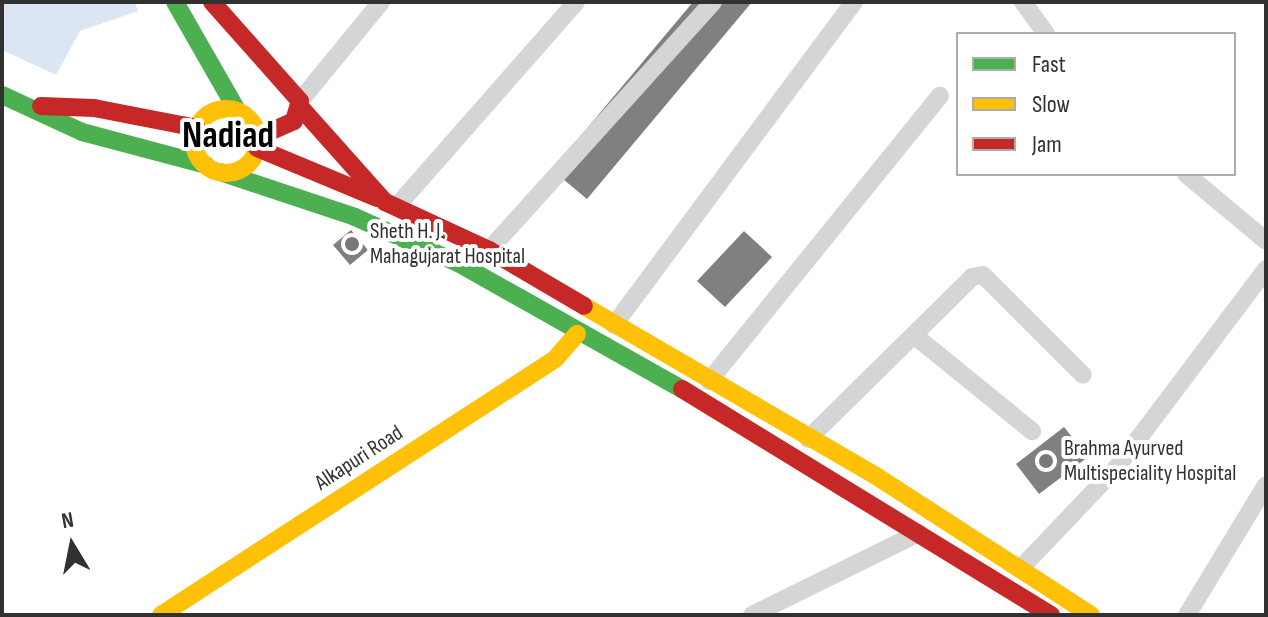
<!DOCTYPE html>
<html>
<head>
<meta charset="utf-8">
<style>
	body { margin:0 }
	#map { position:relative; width:1268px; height:617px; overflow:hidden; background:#fff; font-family:"Sofia Sans Condensed",sans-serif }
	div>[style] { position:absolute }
	.water>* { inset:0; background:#dce6f2 }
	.building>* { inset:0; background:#808080 }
	.street>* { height:18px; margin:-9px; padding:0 9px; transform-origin:9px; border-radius:9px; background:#d5d5d5 }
	.fast>* { height:18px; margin:-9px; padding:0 9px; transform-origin:9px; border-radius:9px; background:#4caf50 }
	.slow>* { height:18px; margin:-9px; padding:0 9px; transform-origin:9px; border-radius:9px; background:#ffc107 }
	.slow>.ring { margin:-9px; padding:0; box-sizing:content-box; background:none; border:18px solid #ffc107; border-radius:50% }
	.jam>* { height:18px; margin:-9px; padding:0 9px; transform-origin:9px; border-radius:9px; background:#c62828 }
	.dots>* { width:22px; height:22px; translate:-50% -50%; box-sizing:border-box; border:4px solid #fff; border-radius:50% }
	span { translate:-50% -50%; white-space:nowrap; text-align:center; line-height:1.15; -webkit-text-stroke:8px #fff; paint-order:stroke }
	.poi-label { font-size:22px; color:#313131 }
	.left { translate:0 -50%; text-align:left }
	.street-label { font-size:22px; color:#313131 }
	.town-label { font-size:38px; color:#000; font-weight:700 }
	.frame { position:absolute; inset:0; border:4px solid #313131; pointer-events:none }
	.legend { position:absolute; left:956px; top:32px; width:280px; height:144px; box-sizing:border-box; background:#fff; border:2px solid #adadad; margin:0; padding:10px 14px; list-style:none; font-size:24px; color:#313131 }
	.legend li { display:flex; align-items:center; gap:16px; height:40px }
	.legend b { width:40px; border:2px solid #adadad }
	.north { position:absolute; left:32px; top:505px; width:80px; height:80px; -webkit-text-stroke:6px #fff; paint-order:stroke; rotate:350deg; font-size:22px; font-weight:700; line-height:32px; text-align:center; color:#313131 }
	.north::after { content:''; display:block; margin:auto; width:28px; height:36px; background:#313131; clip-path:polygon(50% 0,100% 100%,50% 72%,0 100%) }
</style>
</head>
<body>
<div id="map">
	<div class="water">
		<i style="clip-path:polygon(2px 2px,135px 2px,138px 11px,80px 31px,56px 75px,2px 50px)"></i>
	</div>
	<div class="building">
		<i style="clip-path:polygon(693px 2px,752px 2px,587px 199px,552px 170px)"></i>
		<i style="clip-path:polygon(351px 230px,368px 250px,350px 265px,333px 245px)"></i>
		<i style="clip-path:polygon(744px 231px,772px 257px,725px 307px,697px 281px)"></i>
		<i style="clip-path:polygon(1064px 427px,1088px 457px,1039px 494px,1016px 464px)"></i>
	</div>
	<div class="street">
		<i style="left:1023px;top:2px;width:39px;rotate:54deg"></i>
		<i style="left:300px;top:101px;width:128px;rotate:-50.7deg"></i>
		<i style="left:1186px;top:174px;width:104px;rotate:39.9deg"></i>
		<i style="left:397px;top:206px;width:271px;rotate:-48.7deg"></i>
		<i style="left:489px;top:250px;width:334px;rotate:-47.9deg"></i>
		<i style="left:614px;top:325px;width:402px;rotate:-53.4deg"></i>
		<i style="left:915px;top:336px;width:151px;rotate:39.1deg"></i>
		<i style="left:709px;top:381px;width:367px;rotate:-51deg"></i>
		<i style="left:808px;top:439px;width:231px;rotate:-44.6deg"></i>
		<i style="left:972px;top:277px;width:11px;rotate:-10deg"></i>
		<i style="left:983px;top:275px;width:141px;rotate:45deg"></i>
		<i style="left:1020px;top:569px;width:141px;rotate:-46.4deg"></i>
		<i style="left:1117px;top:467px;width:248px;rotate:-53deg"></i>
		<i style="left:752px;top:615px;width:186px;rotate:-26.2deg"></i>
		<i style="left:1187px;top:615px;width:152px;rotate:-58.7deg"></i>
	</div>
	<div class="fast">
		<i style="left:175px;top:2px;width:127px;rotate:60.2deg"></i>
		<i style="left:2px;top:95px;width:88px;rotate:24.8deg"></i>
		<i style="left:82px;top:132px;width:128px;rotate:14.9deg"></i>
		<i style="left:220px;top:172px;width:142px;rotate:18.4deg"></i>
		<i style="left:355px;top:217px;width:113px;rotate:24.1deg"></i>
		<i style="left:458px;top:263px;width:257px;rotate:29.4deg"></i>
	</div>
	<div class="slow">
		<i class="ring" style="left:194px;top:109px;width:46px;height:46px"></i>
		<i style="left:584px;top:306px;width:338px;rotate:30.2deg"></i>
		<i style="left:876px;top:476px;width:256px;rotate:32.9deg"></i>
		<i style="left:161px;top:615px;width:471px;rotate:-33deg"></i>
		<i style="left:556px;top:358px;width:32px;rotate:-49deg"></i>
	</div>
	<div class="jam">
		<i style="left:212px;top:2px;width:132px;rotate:48.4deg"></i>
		<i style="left:300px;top:101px;width:21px;rotate:107deg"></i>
		<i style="left:294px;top:121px;width:39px;rotate:156deg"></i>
		<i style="left:41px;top:106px;width:53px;rotate:2.2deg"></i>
		<i style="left:94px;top:108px;width:105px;rotate:11deg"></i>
		<i style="left:302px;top:109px;width:125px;rotate:48.3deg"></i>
		<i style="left:385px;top:202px;width:115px;rotate:24.8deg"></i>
		<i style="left:489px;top:250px;width:110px;rotate:30.5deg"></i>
		<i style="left:257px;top:148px;width:130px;rotate:22.6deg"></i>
		<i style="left:682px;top:389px;width:433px;rotate:31.5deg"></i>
	</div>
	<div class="dots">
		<i style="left:352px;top:244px;background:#797979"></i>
		<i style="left:1046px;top:461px;background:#797979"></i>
	</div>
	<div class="poi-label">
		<span class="left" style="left:370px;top:244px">Sheth H. J.<br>Mahagujarat Hospital</span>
		<span class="left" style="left:1064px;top:461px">Brahma Ayurved<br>Multispeciality Hospital</span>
	</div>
	<div class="street-label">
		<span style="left:359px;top:458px;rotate:-33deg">Alkapuri Road</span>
	</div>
	<div class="town-label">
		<span style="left:228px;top:136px">Nadiad</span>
	</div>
	<div class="frame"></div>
	<ul class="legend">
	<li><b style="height:10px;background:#4caf50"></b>Fast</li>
	<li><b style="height:10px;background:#ffc107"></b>Slow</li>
	<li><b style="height:10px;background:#c62828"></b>Jam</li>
	</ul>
	<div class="north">N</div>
</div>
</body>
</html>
